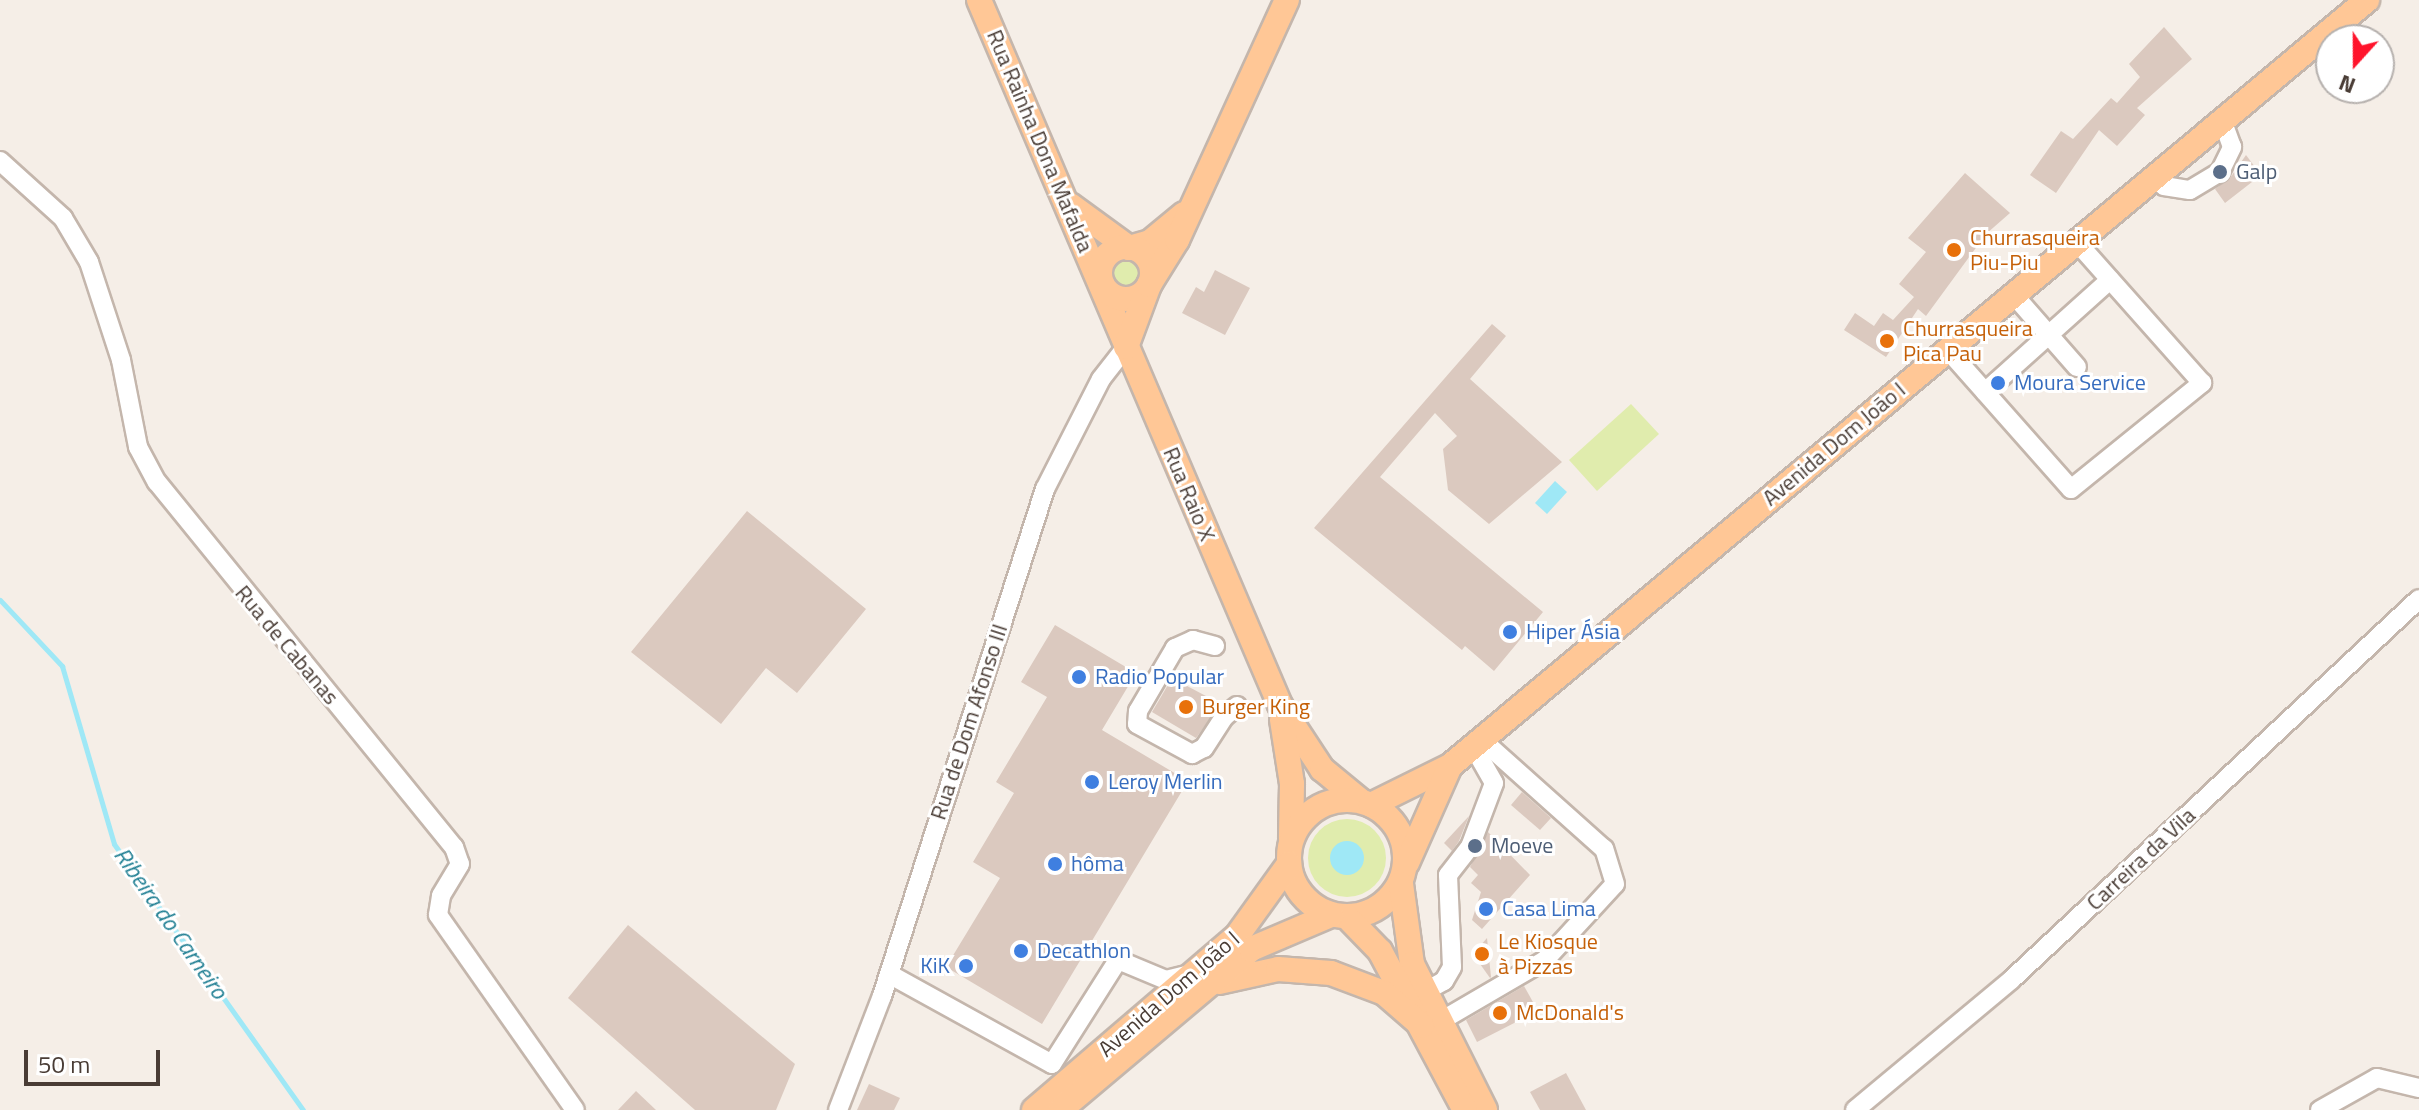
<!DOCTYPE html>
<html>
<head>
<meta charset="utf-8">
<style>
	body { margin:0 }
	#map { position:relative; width:2419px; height:1110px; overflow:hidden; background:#f5eee7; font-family:"Titillium Web",sans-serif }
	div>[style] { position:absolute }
	.green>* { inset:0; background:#e0ecad }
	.round { border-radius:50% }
	.water>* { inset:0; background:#9fe8f6 }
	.stream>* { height:5px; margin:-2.5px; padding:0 2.5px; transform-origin:2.5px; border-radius:2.5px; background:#9fe8f6 }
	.building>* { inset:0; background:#dbc9bf }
	.roads { filter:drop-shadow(2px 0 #c4b6ac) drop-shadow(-2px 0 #c4b6ac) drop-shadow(0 2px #c4b6ac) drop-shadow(0 -2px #c4b6ac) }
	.minor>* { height:18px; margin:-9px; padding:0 9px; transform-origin:9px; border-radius:9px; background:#fff }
	.major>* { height:24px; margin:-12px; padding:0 12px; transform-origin:12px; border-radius:12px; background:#ffc796 }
	.major>.ring { margin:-12px; padding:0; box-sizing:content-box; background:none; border:24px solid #ffc796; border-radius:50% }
	.dots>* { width:22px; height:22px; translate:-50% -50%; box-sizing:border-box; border:4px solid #fff; border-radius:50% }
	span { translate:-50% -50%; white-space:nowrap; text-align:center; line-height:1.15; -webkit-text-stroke:6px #fff; paint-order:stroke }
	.street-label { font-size:22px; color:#493c35 }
	.service-label { font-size:22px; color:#4e5e75 }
	.left { translate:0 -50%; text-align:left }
	.food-label { font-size:22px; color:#c56008 }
	.shop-label { font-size:22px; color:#366cbe }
	.right { translate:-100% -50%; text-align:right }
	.water-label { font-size:24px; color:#207f93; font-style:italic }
	.north { position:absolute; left:2315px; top:24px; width:80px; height:80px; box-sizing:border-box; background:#fff; border:2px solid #b6b1ae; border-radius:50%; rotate:201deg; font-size:22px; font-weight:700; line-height:32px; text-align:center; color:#493c35 }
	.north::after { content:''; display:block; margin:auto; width:28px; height:36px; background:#ff142c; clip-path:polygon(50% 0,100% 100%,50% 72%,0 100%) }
	.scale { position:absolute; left:24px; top:1050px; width:136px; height:36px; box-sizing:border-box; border:4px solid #493c35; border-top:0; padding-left:10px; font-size:24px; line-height:28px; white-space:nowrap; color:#493c35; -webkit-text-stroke:6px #fff; paint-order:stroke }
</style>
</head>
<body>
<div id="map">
	<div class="green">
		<i class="round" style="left:1108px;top:257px;width:34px;height:34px"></i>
		<i style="clip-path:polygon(1631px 404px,1659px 434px,1597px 491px,1569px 460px)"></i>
		<i class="round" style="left:1308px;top:819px;width:78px;height:78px"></i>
	</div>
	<div class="water">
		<i style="clip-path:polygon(1555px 481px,1567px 492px,1547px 514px,1535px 503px)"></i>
		<i class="round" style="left:1330px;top:841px;width:34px;height:34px"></i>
	</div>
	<div class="stream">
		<i style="left:0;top:600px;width:91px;rotate:46.8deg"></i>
		<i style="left:62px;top:666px;width:185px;rotate:73.7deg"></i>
		<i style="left:114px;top:844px;width:326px;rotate:54.6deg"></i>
	</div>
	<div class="building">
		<i style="clip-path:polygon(2164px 27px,2192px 59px,2137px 108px,2145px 115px,2117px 146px,2099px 130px,2056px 193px,2030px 175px,2061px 131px,2073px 139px,2111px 98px,2117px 103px,2140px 77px,2129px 64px)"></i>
		<i style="clip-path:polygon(2246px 155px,2261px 175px,2225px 203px,2215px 189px,2230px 178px)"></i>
		<i style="clip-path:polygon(1965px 173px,2010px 213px,1986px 234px,1926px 316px,1918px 309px,1886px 357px,1844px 330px,1855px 313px,1874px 326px,1883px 313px,1893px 320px,1914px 297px,1899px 284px,1926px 252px,1908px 238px)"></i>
		<i style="clip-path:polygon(1215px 270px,1250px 288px,1225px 335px,1182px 313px,1196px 287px,1204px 292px)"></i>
		<i style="clip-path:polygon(1492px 324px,1506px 336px,1470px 379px,1562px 462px,1489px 524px,1448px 490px,1443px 449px,1457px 436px,1435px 413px,1380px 477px,1543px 612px,1494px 671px,1465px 646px,1462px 650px,1314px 528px)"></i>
		<i style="clip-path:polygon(747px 511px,866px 609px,797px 693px,766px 668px,721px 724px,631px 652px)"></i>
		<i style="clip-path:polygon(1055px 625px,1136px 673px,1102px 730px,1188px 781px,1042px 1024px,946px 967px,1000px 878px,973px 862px,1014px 793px,996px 782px,1047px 697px,1021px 682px)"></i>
		<i style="clip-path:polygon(1172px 678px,1221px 704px,1196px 738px,1152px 712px)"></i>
		<i style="clip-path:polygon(1522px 792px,1551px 818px,1540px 830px,1511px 805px)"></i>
		<i style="clip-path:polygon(1469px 816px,1459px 841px,1452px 851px,1444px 843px)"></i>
		<i style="clip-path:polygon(1488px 832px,1530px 875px,1482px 929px,1472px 920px,1481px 892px,1471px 883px,1478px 875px,1470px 867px)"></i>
		<i style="clip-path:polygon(628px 925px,795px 1064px,776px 1110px,695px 1110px,568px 998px)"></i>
		<i style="clip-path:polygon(1487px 938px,1491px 977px,1490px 978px,1473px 954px)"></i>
		<i style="clip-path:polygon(1524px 986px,1538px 1011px,1477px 1042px,1466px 1020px)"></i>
		<i style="clip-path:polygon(1566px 1073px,1586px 1110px,1540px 1110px,1530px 1092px)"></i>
		<i style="clip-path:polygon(869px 1084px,900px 1098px,894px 1110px,857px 1110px)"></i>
		<i style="clip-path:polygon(636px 1091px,656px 1110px,618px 1110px)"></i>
	</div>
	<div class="roads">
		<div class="minor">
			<i style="left:0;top:161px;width:85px;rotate:42.1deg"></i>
			<i style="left:63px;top:218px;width:51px;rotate:59.4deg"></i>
			<i style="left:89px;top:262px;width:103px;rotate:71.9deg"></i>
			<i style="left:121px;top:360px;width:89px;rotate:78.9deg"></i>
			<i style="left:138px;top:447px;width:40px;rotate:62deg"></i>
			<i style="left:157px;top:482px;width:471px;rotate:50.9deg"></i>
			<i style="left:454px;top:847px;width:18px;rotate:71deg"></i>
			<i style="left:460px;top:864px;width:37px;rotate:121deg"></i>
			<i style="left:441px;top:896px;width:19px;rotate:99deg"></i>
			<i style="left:438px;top:915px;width:238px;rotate:54.9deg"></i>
			<i style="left:2155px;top:176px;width:13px;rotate:48deg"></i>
			<i style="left:2164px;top:186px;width:26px;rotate:9deg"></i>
			<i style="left:2190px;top:190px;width:35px;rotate:-31deg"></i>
			<i style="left:2220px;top:172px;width:28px;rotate:-64deg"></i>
			<i style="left:2232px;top:147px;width:29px;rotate:-110deg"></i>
			<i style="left:2013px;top:294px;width:97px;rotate:48.8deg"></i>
			<i style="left:1947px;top:349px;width:187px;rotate:48.5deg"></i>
			<i style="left:2071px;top:489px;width:169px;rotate:-39deg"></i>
			<i style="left:2202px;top:383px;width:190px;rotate:-131.6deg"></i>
			<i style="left:1985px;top:392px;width:168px;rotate:-41.9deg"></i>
			<i style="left:1215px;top:646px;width:23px;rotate:-165deg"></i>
			<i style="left:1193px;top:640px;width:20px;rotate:156deg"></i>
			<i style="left:1175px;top:648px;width:73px;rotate:120.4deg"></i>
			<i style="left:1138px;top:711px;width:13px;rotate:94deg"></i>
			<i style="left:1137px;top:724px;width:63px;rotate:28.6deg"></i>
			<i style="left:1192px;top:754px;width:13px;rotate:-27deg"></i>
			<i style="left:1204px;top:748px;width:37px;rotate:-57deg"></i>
			<i style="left:1224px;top:717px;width:17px;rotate:-40deg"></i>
			<i style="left:889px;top:974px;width:186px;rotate:28.9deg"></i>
			<i style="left:1052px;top:1064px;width:123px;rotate:-57.6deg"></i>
			<i style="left:1118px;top:960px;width:52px;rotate:22.6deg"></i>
			<i style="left:1166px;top:980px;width:25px;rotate:-14deg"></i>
			<i style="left:1424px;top:992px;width:23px;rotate:-29deg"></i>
			<i style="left:1444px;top:981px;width:16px;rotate:-60deg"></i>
			<i style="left:1452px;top:967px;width:92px;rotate:-92.5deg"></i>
			<i style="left:1448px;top:875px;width:36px;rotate:-52deg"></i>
			<i style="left:1470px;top:847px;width:68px;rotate:-69.4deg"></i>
			<i style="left:1494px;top:783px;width:43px;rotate:-119.6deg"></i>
			<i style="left:1439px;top:1022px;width:123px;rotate:-30.3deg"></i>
			<i style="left:1545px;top:960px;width:103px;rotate:-47.4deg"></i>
			<i style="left:1615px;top:884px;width:37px;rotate:-107deg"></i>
			<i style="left:1604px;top:849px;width:164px;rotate:-138.2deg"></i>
			<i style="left:838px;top:1110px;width:122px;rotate:-68.9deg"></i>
			<i style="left:882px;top:996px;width:533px;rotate:-72.18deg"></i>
			<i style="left:1045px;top:489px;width:123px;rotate:-63deg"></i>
			<i style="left:1101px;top:379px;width:41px;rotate:-52deg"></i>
			<i style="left:1855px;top:1110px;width:203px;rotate:-39.8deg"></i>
			<i style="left:2011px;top:980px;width:558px;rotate:-43.04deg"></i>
			<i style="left:2320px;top:1110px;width:65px;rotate:-29.3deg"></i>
			<i style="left:2377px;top:1078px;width:43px;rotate:13.4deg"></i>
		</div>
		<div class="major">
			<i style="left:979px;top:0;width:767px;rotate:66.88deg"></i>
			<i style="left:1280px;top:705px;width:77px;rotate:56.7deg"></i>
			<i style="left:1322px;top:769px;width:50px;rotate:39.4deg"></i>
			<i style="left:1070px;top:205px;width:73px;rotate:36.1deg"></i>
			<i style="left:1129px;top:248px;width:22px;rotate:-16deg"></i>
			<i style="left:1150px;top:242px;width:44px;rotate:-39.5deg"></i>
			<i class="ring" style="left:1100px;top:247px;width:28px;height:28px"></i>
			<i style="left:1126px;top:347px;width:66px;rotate:-69.6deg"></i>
			<i style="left:1149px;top:285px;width:53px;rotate:-58.1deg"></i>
			<i style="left:1177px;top:240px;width:264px;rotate:-65.4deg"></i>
			<i style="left:1282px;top:720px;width:65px;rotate:81.1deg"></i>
			<i style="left:1292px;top:784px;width:54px;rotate:91.1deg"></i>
			<i class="ring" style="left:1289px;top:800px;width:92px;height:92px"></i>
			<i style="left:1371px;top:805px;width:88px;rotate:-26.3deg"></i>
			<i style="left:1450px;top:766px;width:1195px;rotate:-39.87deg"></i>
			<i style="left:1407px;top:863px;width:106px;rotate:-66.1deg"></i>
			<i style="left:1401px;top:884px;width:81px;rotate:82.2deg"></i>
			<i style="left:1412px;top:964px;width:163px;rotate:63.4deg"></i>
			<i style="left:1347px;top:917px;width:47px;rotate:45.9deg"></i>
			<i style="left:1380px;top:951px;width:180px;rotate:61.9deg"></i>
			<i style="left:1219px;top:982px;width:60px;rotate:-12.4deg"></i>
			<i style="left:1278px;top:969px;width:53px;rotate:4.3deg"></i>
			<i style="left:1331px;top:973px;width:57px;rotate:20.7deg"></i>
			<i style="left:1384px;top:993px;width:50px;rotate:41deg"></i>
			<i style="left:1034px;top:1110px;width:267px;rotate:-40.6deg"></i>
			<i style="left:1237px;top:936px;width:89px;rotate:-54.2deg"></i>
			<i style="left:1060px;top:1110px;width:250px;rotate:-40.1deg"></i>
			<i style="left:1251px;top:949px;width:87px;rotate:-23deg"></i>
		</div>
	</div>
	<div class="dots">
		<i style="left:2220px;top:172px;background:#5c6f8a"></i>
		<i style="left:1954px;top:250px;background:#e8710a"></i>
		<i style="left:1887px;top:341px;background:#e8710a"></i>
		<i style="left:1998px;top:383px;background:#3f7fe0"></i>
		<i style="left:1510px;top:632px;background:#3f7fe0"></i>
		<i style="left:1079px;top:677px;background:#3f7fe0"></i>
		<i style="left:1186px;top:707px;background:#e8710a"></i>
		<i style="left:1092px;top:782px;background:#3f7fe0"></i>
		<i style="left:1475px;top:846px;background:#5c6f8a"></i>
		<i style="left:1055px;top:864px;background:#3f7fe0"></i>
		<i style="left:1486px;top:909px;background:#3f7fe0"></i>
		<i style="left:1021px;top:951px;background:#3f7fe0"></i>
		<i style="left:1482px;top:954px;background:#e8710a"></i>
		<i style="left:966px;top:966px;background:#3f7fe0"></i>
		<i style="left:1500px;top:1013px;background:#e8710a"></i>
	</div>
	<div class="street-label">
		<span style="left:1040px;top:141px;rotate:67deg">Rua Rainha Dona Mafalda</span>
		<span style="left:1834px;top:444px;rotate:-40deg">Avenida Dom João I</span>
		<span style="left:1189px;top:494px;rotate:67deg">Rua Raio X</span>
		<span style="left:287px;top:645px;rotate:50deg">Rua de Cabanas</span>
		<span style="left:969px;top:722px;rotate:-72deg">Rua de Dom Afonso III</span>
		<span style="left:2141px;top:859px;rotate:-43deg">Carreira da Vila</span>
		<span style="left:1169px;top:994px;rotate:-41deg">Avenida Dom João I</span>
	</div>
	<div class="service-label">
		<span class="left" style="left:2236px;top:172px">Galp</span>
		<span class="left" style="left:1491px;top:846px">Moeve</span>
	</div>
	<div class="food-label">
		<span class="left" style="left:1970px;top:250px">Churrasqueira<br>Piu-Piu</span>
		<span class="left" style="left:1903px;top:341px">Churrasqueira<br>Pica Pau</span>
		<span class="left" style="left:1202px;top:707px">Burger King</span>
		<span class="left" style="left:1498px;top:954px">Le Kiosque<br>à Pizzas</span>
		<span class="left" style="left:1516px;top:1013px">McDonald's</span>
	</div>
	<div class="shop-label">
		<span class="left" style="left:2014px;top:383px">Moura Service</span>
		<span class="left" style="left:1526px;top:632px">Hiper Ásia</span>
		<span class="left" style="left:1095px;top:677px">Radio Popular</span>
		<span class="left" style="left:1108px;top:782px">Leroy Merlin</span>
		<span class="left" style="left:1071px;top:864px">hôma</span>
		<span class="left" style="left:1502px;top:909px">Casa Lima</span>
		<span class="left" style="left:1037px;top:951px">Decathlon</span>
		<span class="right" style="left:950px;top:966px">KiK</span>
	</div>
	<div class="water-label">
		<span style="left:171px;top:923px;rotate:55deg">Ribeira do Carneiro</span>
	</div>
	<div class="north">N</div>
	<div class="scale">50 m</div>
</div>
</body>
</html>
